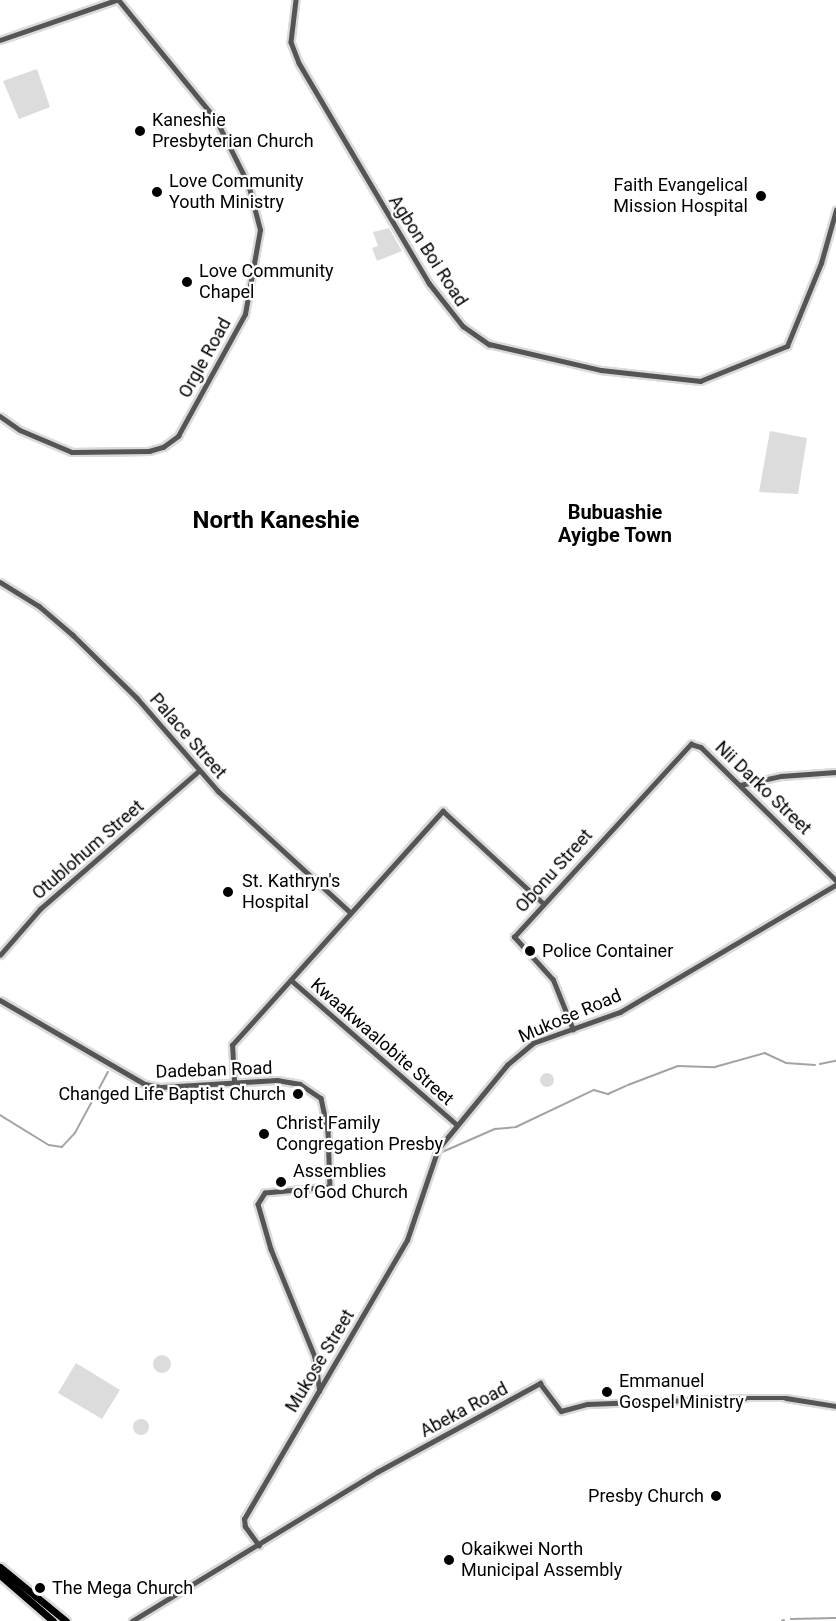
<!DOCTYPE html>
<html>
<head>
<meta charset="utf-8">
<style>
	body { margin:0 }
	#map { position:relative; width:836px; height:1621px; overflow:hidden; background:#fff; font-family:Roboto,sans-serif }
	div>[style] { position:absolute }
	.green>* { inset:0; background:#dcdcdc }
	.round { border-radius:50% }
	.stream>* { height:1.5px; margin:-0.75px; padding:0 0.75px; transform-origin:0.75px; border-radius:0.75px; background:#a3a3a3 }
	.roads { filter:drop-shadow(2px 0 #dbdbdb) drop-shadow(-2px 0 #dbdbdb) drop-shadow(0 2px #dbdbdb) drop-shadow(0 -2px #dbdbdb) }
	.minor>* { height:4.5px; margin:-2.25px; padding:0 2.25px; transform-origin:2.25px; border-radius:2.25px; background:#555 }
	.highway>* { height:7px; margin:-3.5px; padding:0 3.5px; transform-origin:3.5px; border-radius:3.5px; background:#000 }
	.dots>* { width:16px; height:16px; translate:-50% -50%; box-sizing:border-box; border:3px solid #fff; border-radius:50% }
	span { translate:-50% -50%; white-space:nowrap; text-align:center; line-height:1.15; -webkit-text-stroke:4.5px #fff; paint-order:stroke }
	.poi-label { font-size:18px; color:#000 }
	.left { translate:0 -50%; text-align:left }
	.right { translate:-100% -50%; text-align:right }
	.street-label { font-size:18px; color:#000 }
	.neighbourhood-label { font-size:20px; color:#000; font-weight:700 }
	.district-label { font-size:24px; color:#000; font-weight:700 }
</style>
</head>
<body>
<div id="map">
	<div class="green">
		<i style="clip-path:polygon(37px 69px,50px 107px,19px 119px,3px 81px)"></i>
		<i style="clip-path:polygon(389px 228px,402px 251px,377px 261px,372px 248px,378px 246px,373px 232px)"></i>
		<i style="clip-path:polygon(770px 431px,807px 438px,798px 494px,759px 492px)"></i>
		<i class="round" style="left:540px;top:1073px;width:14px;height:14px"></i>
		<i class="round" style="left:153px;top:1355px;width:18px;height:18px"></i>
		<i style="clip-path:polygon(76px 1363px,120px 1390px,102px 1419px,58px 1393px)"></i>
		<i class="round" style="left:133px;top:1419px;width:16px;height:16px"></i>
	</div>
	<div class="stream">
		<i style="left:820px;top:1064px;width:16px;rotate:-11deg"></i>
		<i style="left:628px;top:1085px;width:53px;rotate:-20.8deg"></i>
		<i style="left:678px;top:1066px;width:37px;rotate:2deg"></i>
		<i style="left:715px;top:1067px;width:52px;rotate:-15.6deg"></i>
		<i style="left:765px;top:1053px;width:23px;rotate:25deg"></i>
		<i style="left:786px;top:1063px;width:29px;rotate:4deg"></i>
		<i style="left:0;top:1115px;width:57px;rotate:31.5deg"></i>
		<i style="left:49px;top:1145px;width:13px;rotate:9deg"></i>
		<i style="left:62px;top:1147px;width:19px;rotate:-47deg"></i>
		<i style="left:75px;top:1133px;width:69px;rotate:-61.6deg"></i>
		<i style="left:440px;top:1153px;width:60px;rotate:-23.6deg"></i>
		<i style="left:495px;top:1129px;width:21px;rotate:-5deg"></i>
		<i style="left:516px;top:1127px;width:86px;rotate:-25.4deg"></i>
		<i style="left:594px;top:1090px;width:15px;rotate:16deg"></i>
		<i style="left:608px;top:1094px;width:20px;rotate:-24deg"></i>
		<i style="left:791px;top:1619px;width:45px;rotate:-1.3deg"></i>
		<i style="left:782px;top:1621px;width:2px;rotate:-27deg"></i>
	</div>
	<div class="roads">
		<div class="minor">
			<i style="left:296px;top:0;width:42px;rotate:96.8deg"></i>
			<i style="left:291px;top:42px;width:22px;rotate:69deg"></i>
			<i style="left:299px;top:63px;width:256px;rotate:59.4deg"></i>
			<i style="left:429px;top:283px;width:55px;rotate:51.7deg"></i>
			<i style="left:463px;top:326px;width:32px;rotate:35deg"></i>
			<i style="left:489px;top:344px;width:115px;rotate:13.1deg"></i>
			<i style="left:601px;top:370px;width:100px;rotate:6.3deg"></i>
			<i style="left:700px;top:381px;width:94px;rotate:-21.9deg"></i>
			<i style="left:787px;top:346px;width:90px;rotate:-67.7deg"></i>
			<i style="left:821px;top:263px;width:55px;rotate:-74.2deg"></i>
			<i style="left:0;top:40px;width:123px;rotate:-19deg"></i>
			<i style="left:0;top:416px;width:24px;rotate:35deg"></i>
			<i style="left:20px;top:430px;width:56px;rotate:22.9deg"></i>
			<i style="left:72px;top:452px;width:77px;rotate:-0.7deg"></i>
			<i style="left:149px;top:451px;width:15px;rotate:-16deg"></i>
			<i style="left:163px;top:447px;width:19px;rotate:-36deg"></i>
			<i style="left:178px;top:436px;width:139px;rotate:-61.2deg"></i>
			<i style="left:245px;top:314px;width:85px;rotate:-79.9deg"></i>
			<i style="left:260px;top:230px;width:48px;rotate:-104.6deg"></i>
			<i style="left:248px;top:184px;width:72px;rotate:-116.6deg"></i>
			<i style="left:216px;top:120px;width:155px;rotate:-129.2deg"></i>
			<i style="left:0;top:582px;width:46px;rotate:31.6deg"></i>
			<i style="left:39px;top:606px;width:45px;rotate:40.5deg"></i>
			<i style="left:73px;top:635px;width:90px;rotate:44.5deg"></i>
			<i style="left:137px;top:698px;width:123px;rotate:48.9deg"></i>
			<i style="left:218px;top:791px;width:180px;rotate:42.5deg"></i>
			<i style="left:740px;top:785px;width:42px;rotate:-12.4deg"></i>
			<i style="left:781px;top:776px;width:55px;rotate:-4.2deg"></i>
			<i style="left:0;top:955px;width:61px;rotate:-49deg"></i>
			<i style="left:40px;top:909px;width:211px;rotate:-41deg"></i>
			<i style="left:291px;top:980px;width:219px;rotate:41.1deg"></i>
			<i style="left:0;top:1000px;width:168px;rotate:30.1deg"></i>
			<i style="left:145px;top:1084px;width:16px;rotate:11deg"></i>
			<i style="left:161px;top:1087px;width:116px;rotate:-3.5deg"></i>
			<i style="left:277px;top:1080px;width:23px;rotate:10deg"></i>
			<i style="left:300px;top:1084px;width:25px;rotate:34deg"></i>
			<i style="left:321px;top:1098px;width:34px;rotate:78deg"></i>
			<i style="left:328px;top:1131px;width:56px;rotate:88deg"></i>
			<i style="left:330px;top:1187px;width:65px;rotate:174.7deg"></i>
			<i style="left:265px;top:1193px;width:13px;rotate:122deg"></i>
			<i style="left:258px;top:1204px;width:47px;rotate:73.9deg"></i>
			<i style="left:271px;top:1249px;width:117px;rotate:67.8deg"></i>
			<i style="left:315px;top:1357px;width:34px;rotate:82deg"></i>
			<i style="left:573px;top:1030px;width:54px;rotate:-111.8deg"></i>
			<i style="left:553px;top:980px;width:58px;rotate:-132.2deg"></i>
			<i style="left:514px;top:937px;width:262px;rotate:-47.5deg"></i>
			<i style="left:691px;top:744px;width:10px;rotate:17deg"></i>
			<i style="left:701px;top:747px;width:190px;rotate:44.6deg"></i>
			<i style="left:234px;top:1081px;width:36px;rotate:-93deg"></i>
			<i style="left:232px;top:1045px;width:315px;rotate:-48deg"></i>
			<i style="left:443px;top:811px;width:134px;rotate:42.6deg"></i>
			<i style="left:259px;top:1546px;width:24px;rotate:-126deg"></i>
			<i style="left:245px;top:1527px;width:8px;rotate:-97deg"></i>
			<i style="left:244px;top:1519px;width:323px;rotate:-59.7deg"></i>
			<i style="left:407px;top:1240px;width:96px;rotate:-71.2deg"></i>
			<i style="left:438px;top:1149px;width:109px;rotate:-50.6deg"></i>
			<i style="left:507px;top:1065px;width:34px;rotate:-40deg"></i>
			<i style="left:533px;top:1043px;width:92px;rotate:-19.6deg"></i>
			<i style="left:620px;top:1012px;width:251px;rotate:-30.5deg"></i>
			<i style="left:132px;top:1621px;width:287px;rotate:-31.3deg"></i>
			<i style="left:377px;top:1472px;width:186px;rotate:-28.6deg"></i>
			<i style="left:540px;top:1383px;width:35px;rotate:53deg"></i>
			<i style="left:561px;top:1411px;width:27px;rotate:-15deg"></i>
			<i style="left:587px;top:1404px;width:158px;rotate:-2.2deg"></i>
			<i style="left:745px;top:1398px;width:41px"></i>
			<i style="left:786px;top:1398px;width:51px;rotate:9.1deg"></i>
		</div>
		<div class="highway">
			<i style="left:0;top:1567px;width:85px;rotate:39.3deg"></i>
			<i style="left:0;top:1575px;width:70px;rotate:41deg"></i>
		</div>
	</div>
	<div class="dots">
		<i style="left:140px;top:131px;background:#000"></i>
		<i style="left:157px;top:192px;background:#000"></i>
		<i style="left:761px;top:196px;background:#000"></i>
		<i style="left:187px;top:282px;background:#000"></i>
		<i style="left:228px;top:892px;background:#000"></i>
		<i style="left:530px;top:951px;background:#000"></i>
		<i style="left:298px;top:1094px;background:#000"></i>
		<i style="left:264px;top:1134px;background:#000"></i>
		<i style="left:281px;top:1182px;background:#000"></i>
		<i style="left:607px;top:1392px;background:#000"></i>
		<i style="left:716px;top:1496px;background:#000"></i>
		<i style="left:449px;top:1560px;background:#000"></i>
		<i style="left:40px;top:1588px;background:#000"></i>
	</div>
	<div class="poi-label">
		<span class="left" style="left:152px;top:131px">Kaneshie<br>Presbyterian Church</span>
		<span class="left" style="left:169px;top:192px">Love Community<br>Youth Ministry</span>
		<span class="right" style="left:748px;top:196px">Faith Evangelical<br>Mission Hospital</span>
		<span class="left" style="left:199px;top:282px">Love Community<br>Chapel</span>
		<span class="left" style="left:242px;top:892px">St. Kathryn's<br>Hospital</span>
		<span class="left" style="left:542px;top:951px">Police Container</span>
		<span class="right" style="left:286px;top:1094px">Changed Life Baptist Church</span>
		<span class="left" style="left:276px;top:1134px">Christ Family<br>Congregation Presby</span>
		<span class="left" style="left:293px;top:1182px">Assemblies<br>of God Church</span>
		<span class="left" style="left:619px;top:1392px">Emmanuel<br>Gospel Ministry</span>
		<span class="right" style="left:704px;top:1496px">Presby Church</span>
		<span class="left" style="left:461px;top:1560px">Okaikwei North<br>Municipal Assembly</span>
		<span class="left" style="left:52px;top:1588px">The Mega Church</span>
	</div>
	<div class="street-label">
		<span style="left:428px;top:251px;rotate:57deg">Agbon Boi Road</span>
		<span style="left:205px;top:358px;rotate:-61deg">Orgle Road</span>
		<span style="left:188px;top:736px;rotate:49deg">Palace Street</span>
		<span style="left:763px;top:788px;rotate:44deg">Nii Darko Street</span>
		<span style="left:88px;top:850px;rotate:-41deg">Otublohum Street</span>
		<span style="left:554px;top:871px;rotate:-48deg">Obonu Street</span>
		<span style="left:570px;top:1016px;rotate:-23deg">Mukose Road</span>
		<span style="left:382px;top:1042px;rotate:41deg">Kwaakwaalobite Street</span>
		<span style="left:214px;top:1070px;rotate:-2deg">Dadeban Road</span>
		<span style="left:320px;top:1361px;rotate:-59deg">Mukose Street</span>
		<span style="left:464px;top:1410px;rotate:-28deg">Abeka Road</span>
	</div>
	<div class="neighbourhood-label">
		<span style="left:615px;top:524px">Bubuashie<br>Ayigbe Town</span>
	</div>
	<div class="district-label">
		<span style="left:276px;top:521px">North Kaneshie</span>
	</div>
</div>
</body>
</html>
